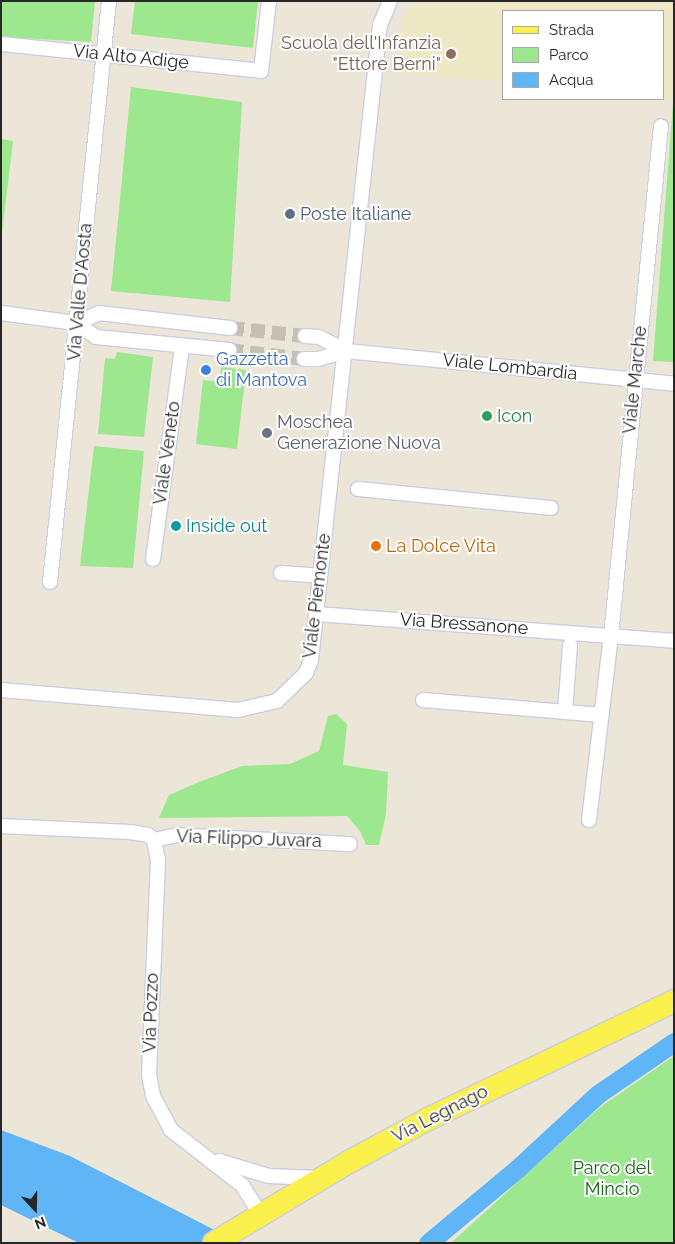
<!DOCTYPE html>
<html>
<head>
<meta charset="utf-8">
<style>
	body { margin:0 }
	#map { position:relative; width:675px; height:1244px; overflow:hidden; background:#ebe6d7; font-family:Raleway,sans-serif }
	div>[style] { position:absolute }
	.education>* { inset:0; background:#efe8c4 }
	.green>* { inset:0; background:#9de78e }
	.water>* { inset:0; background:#60b5f7 }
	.canal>* { height:19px; margin:-9.5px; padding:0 9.5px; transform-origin:9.5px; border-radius:9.5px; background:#60b5f7 }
	.street-tunnel>* { height:14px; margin-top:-7px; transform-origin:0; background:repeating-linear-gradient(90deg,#c4c0b4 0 14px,transparent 0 21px) }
	.roads { filter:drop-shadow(1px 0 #cccce2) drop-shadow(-1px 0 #cccce2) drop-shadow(0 1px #cccce2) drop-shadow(0 -1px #cccce2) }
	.street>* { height:14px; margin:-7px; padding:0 7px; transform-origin:7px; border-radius:7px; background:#fff }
	.primary>* { height:22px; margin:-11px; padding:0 11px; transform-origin:11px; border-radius:11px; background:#faf04c }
	.dots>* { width:14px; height:14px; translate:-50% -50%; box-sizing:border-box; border:2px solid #fff; border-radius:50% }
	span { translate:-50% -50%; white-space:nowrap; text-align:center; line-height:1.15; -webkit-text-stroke:4px #fff; paint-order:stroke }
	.education-label { font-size:18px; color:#785e54 }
	.right { translate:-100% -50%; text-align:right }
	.street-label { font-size:18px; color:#272727 }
	.service-label { font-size:18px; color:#4e5e75 }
	.left { translate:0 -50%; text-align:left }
	.shop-label { font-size:18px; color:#366cbe }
	.leisure-label { font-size:18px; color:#27864d }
	.worship-label { font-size:18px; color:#5b616d }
	.culture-label { font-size:18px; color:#0d838f }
	.food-label { font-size:18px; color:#c56008 }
	.park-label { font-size:18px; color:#166714 }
	.frame { position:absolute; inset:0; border:2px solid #272727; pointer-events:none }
	.legend { position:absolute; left:502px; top:10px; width:162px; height:90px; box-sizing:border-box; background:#fff; border:1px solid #a9a9a9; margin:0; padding:6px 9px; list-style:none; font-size:15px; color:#272727 }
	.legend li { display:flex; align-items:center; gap:10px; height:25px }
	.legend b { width:25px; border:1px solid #a9a9a9 }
	.north { position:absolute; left:10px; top:1184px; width:50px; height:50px; -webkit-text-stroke:4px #fff; paint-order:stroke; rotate:159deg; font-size:14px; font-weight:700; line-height:20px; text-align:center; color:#272727 }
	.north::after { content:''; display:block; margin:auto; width:18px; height:22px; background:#272727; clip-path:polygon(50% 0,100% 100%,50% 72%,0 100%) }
</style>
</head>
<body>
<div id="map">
	<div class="education">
		<i style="clip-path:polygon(414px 1px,674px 1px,673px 98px,664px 98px,664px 11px,504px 11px,504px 82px,396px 73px,403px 20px)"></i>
	</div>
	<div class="green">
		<i style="clip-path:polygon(1px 1px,95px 1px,91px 42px,1px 37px)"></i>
		<i style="clip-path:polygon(135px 1px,258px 1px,253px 48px,131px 34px)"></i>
		<i style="clip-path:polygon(131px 87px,242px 102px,230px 302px,111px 291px)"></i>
		<i style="clip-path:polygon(674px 90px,674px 362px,653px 361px)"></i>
		<i style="clip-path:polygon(1px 139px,13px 141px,1px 241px)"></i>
		<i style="clip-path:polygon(117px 352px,153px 357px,144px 437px,98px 434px,105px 358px,115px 359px)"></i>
		<i style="clip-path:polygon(221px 367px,246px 370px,237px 449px,196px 444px,203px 380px,220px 382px)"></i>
		<i style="clip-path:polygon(94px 446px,144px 451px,133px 568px,80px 566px)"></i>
		<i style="clip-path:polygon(336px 714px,347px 724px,343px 765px,388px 772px,386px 814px,379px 845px,366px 845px,360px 831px,347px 816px,159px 818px,169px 795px,199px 782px,242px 766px,290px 764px,319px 751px,328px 716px)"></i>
		<i style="clip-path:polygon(674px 1056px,674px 1243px,451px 1243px,599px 1108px)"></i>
	</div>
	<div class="water">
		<i style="clip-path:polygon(1px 1130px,70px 1156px,240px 1243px,79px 1243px,1px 1205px)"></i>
	</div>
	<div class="canal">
		<i style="left:428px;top:1243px;width:117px;rotate:-39.8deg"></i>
		<i style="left:518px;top:1168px;width:109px;rotate:-42.8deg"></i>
		<i style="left:598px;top:1094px;width:92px;rotate:-34.4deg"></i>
	</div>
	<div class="street-tunnel">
		<i style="left:230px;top:328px;width:75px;rotate:6.1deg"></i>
		<i style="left:229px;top:350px;width:76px;rotate:6.8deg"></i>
	</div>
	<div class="roads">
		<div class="street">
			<i style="left:1px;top:44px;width:261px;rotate:5.9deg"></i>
			<i style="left:261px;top:71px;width:70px;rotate:-83.5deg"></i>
			<i style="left:1px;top:313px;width:76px;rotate:7.6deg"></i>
			<i style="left:76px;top:323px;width:24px;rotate:35deg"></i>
			<i style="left:96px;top:337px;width:134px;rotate:5.6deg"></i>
			<i style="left:76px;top:323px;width:25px;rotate:-23deg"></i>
			<i style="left:99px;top:313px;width:132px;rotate:6.5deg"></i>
			<i style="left:305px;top:336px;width:14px;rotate:4deg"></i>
			<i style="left:319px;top:337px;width:30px;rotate:27deg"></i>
			<i style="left:346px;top:351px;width:330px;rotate:5.7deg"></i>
			<i style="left:304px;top:359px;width:14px"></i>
			<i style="left:318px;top:359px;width:29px;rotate:-16deg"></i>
			<i style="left:358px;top:489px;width:194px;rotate:5.6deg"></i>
			<i style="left:153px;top:559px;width:215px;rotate:-82.2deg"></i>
			<i style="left:281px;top:573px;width:39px;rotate:4deg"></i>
			<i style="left:50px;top:582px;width:584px;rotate:-84.2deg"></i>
			<i style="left:317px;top:614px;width:358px;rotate:4.3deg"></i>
			<i style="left:1px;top:690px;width:238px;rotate:4.8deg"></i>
			<i style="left:238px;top:710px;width:40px;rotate:-13deg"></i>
			<i style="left:277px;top:701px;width:40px;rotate:-44deg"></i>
			<i style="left:306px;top:673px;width:14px;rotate:-69deg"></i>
			<i style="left:311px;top:660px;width:639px;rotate:-83.8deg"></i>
			<i style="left:380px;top:25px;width:26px;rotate:-67deg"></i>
			<i style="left:423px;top:700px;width:179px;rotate:4.8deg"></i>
			<i style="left:565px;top:712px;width:67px;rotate:-85.7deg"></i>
			<i style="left:589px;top:820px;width:195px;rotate:-83.2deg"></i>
			<i style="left:612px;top:626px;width:502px;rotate:-84.4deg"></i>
			<i style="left:1px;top:826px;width:129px;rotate:2.7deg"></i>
			<i style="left:130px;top:832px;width:18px;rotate:9deg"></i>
			<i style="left:148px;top:835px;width:8px;rotate:40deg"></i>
			<i style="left:154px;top:840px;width:20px;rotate:79deg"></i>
			<i style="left:158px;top:860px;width:215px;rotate:92.4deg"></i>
			<i style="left:149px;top:1075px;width:21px;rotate:79deg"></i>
			<i style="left:153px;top:1096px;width:38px;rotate:62deg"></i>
			<i style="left:171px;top:1130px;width:90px;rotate:37.8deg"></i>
			<i style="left:242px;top:1185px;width:34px;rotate:58deg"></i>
			<i style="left:154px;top:840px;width:24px;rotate:-12deg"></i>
			<i style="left:177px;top:835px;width:173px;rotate:3deg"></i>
			<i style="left:219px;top:1161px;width:52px;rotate:16.7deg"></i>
			<i style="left:269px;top:1176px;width:51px;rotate:2.2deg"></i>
		</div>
		<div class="primary">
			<i style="left:214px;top:1243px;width:155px;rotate:-31deg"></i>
			<i style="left:347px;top:1163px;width:92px;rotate:-28.5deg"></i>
			<i style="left:428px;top:1119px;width:273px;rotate:-25.6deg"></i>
		</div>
	</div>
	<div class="dots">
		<i style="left:451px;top:54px;background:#8d6e63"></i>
		<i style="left:290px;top:214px;background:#5c6f8a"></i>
		<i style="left:206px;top:370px;background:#3f7fe0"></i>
		<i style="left:487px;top:416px;background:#2e9e5b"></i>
		<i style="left:267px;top:433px;background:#6b7280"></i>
		<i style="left:176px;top:526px;background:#0f9aa8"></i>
		<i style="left:376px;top:546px;background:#e8710a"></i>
	</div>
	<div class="education-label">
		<span class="right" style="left:441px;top:54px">Scuola dell'Infanzia<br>"Ettore Berni"</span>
	</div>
	<div class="street-label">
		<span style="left:131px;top:57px;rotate:6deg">Via Alto Adige</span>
		<span style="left:80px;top:292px;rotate:-85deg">Via Valle D'Aosta</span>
		<span style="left:510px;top:367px;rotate:6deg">Viale Lombardia</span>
		<span style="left:635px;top:380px;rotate:-84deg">Viale Marche</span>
		<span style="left:167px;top:453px;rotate:-82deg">Viale Veneto</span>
		<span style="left:317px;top:596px;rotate:-83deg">Viale Piemonte</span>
		<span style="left:464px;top:624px;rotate:4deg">Via Bressanone</span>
		<span style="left:249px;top:839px;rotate:2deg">Via Filippo Juvara</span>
		<span style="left:151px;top:1013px;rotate:-88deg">Via Pozzo</span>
		<span style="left:440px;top:1114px;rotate:-27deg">Via Legnago</span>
	</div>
	<div class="service-label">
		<span class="left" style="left:300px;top:214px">Poste Italiane</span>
	</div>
	<div class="shop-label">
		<span class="left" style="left:216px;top:370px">Gazzetta<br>di Mantova</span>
	</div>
	<div class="leisure-label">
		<span class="left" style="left:497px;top:416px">Icon</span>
	</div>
	<div class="worship-label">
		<span class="left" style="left:277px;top:433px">Moschea<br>Generazione Nuova</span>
	</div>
	<div class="culture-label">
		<span class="left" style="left:186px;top:526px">Inside out</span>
	</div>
	<div class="food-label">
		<span class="left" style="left:386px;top:546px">La Dolce Vita</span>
	</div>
	<div class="park-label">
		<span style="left:612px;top:1179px">Parco del<br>Mincio</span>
	</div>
	<div class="frame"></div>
	<ul class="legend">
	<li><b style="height:6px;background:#faf04c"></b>Strada</li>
	<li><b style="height:14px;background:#9de78e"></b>Parco</li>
	<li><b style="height:14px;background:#60b5f7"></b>Acqua</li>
	</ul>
	<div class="north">N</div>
</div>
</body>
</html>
